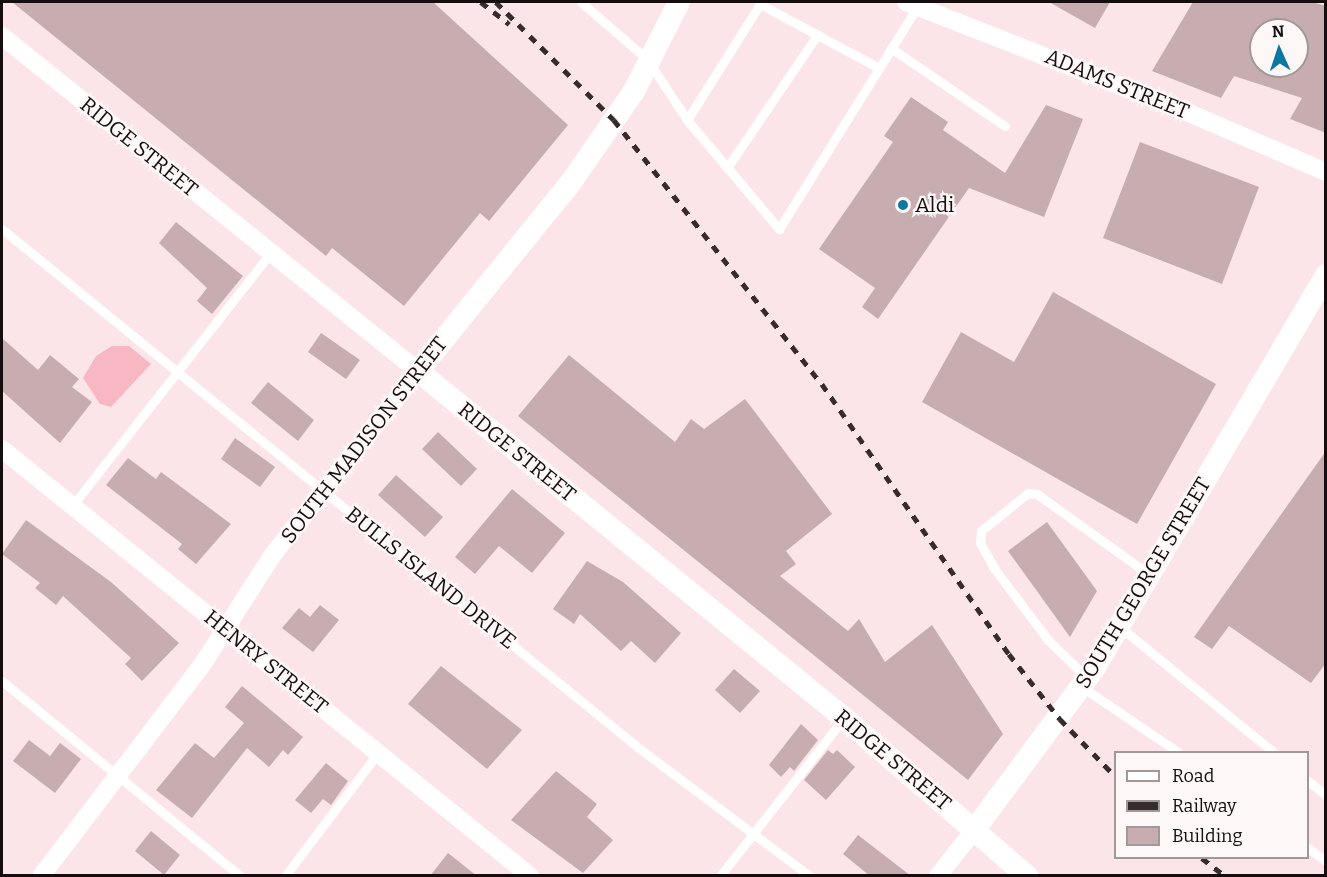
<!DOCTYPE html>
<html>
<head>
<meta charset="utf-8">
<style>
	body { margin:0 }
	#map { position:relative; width:1327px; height:877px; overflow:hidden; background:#fce5e8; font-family:Bitter,serif }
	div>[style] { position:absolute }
	.green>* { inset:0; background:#f7b8c3 }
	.building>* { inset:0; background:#c7adb0 }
	.service>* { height:9px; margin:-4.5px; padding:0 4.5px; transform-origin:4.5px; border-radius:4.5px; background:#fff }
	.minor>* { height:18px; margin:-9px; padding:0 9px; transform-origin:9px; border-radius:9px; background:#fff }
	.tertiary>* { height:22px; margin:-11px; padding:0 11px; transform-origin:11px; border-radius:11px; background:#fff }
	.rail>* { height:4.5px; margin-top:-2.25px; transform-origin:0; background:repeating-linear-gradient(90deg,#362c2d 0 8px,transparent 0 16px) }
	.dots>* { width:16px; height:16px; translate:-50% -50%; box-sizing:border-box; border:3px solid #fdf7f8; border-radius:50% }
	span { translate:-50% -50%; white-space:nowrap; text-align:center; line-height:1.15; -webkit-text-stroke:4.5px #fdf7f8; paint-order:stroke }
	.street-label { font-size:21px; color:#150d0e }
	.poi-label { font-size:21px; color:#150d0e }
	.left { translate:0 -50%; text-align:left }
	.frame { position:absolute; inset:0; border:3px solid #150d0e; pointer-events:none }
	.legend { position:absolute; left:1114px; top:751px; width:195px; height:108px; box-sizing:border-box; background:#fdf7f8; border:2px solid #a0999a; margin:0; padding:8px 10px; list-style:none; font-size:18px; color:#150d0e }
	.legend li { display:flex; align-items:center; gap:12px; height:30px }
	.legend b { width:30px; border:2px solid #a0999a }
	.north { position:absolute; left:1249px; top:18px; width:60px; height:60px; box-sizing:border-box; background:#fdf7f8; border:2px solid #a0999a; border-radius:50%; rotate:357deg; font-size:16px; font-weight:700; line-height:24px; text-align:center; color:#150d0e }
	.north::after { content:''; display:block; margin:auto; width:21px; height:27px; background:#0c78a2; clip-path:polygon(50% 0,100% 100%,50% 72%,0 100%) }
</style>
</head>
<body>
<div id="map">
	<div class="green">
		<i style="clip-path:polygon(112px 346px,129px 346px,151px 364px,111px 407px,100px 404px,83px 378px,96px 356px)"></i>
	</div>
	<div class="building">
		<i style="clip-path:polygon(12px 2px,433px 2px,568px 125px,489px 221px,480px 213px,404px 306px,332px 248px,326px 256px)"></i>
		<i style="clip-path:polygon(1049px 2px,1110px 2px,1095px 28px)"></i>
		<i style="clip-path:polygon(evenodd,1193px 2px,1312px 2px,1326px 6px,1326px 133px,1290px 119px,1302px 98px,1234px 76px,1221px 98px,1152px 71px,1193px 2px,1261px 30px,1297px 30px,1297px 66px,1261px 66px,1261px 30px)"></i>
		<i style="clip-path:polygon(911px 97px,948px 122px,943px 130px,1005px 173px,1046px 105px,1083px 119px,1044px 217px,969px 188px,878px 319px,862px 307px,875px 288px,819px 249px,893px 142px,884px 136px)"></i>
		<i style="clip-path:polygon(1140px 142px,1259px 187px,1222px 284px,1103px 238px)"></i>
		<i style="clip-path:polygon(176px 222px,243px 276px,212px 314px,197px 301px,207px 288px,159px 243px)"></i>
		<i style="clip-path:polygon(1053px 292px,1216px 384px,1137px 524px,922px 402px,961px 332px,1014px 362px)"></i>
		<i style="clip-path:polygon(321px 333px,360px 360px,346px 379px,308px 352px)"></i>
		<i style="clip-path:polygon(2px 338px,38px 370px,50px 355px,79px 379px,72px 387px,92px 402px,60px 443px,2px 391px)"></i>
		<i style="clip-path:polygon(569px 355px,675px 442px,691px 419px,704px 429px,745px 399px,832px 514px,786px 551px,796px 564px,780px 576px,848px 631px,859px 619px,885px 662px,932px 625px,1003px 734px,968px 780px,518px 416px)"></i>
		<i style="clip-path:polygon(268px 382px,314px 420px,298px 441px,251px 403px)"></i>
		<i style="clip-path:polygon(438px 432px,477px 469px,461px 486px,422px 449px)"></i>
		<i style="clip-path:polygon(235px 438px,275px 467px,260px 487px,221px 459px)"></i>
		<i style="clip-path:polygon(1326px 451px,1326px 663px,1311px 683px,1229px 626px,1212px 649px,1194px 637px)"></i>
		<i style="clip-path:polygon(128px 458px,156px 479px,161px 472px,231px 524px,196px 564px,178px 549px,182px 544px,106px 485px)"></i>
		<i style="clip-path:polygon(396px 475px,443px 517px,425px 537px,378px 495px)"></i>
		<i style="clip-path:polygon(512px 489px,565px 533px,532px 573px,499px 546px,475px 574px,455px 557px)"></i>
		<i style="clip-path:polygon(26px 520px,111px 582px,179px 643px,142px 681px,125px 664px,131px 658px,63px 596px,56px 605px,35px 588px,40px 583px,2px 554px)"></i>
		<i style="clip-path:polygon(1047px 522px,1097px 591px,1070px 637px,1008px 551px)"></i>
		<i style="clip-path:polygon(587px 561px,623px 582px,681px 633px,655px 663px,631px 641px,621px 651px,580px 614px,574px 624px,553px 609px)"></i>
		<i style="clip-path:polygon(320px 605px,339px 620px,313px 652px,282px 628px,299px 608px,310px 617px)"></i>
		<i style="clip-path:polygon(441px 666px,522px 730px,487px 769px,408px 704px)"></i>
		<i style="clip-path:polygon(734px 669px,760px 691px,740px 713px,715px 690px)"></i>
		<i style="clip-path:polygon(242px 686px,303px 737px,288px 755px,283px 750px,269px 767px,247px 748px,192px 818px,156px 790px,195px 743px,214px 758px,244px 723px,225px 707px)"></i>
		<i style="clip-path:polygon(801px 724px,818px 740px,794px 771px,790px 767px,781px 777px,769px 765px)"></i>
		<i style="clip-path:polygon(29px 740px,50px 756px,60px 743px,81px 759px,55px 793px,13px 761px)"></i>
		<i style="clip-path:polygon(828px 750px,833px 754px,837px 750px,855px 767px,826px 800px,804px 780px)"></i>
		<i style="clip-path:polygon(326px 763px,348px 781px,331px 805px,323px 799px,311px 813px,295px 800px)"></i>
		<i style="clip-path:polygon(556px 771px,597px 804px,587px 817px,613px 840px,583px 873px,511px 820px)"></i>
		<i style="clip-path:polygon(151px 831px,180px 855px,164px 875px,135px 851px)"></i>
		<i style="clip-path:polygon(858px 835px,911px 876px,870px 876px,843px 854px)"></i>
		<i style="clip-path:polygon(448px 853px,477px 876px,430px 876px)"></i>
	</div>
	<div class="service">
		<i style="left:581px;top:2px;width:87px;rotate:40.8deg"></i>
		<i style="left:647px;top:59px;width:73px;rotate:56.7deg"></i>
		<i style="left:687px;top:120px;width:143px;rotate:49.8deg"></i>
		<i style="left:779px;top:229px;width:263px;rotate:-58.1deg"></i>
		<i style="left:891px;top:48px;width:138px;rotate:34.4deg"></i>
		<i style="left:687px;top:120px;width:137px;rotate:-57.8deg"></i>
		<i style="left:760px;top:4px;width:135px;rotate:28.3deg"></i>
		<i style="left:727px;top:168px;width:161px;rotate:-55.9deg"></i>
		<i style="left:2px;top:229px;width:823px;rotate:39.18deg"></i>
		<i style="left:640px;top:749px;width:212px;rotate:36.8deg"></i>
		<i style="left:72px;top:506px;width:323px;rotate:-51.9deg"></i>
		<i style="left:1120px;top:627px;width:198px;rotate:39.2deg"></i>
		<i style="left:1086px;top:677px;width:53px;rotate:-135.8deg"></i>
		<i style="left:1048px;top:640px;width:90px;rotate:-126.9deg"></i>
		<i style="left:994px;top:568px;width:29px;rotate:-119deg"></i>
		<i style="left:980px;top:543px;width:12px;rotate:-85deg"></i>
		<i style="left:981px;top:531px;width:60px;rotate:-39deg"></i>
		<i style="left:1028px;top:493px;width:9px;rotate:6deg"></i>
		<i style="left:1037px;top:494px;width:135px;rotate:35.7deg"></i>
		<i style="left:2px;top:681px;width:308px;rotate:39.3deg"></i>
		<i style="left:1082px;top:687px;width:116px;rotate:34.1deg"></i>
		<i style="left:1308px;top:781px;width:23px;rotate:38deg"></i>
		<i style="left:1308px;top:848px;width:22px;rotate:36deg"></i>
		<i style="left:285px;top:876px;width:154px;rotate:-52.9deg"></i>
		<i style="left:720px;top:876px;width:201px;rotate:-51.9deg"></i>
	</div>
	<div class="minor">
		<i style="left:906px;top:2px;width:296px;rotate:21.4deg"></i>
		<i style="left:1182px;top:110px;width:157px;rotate:23.3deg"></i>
		<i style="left:2px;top:36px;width:534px;rotate:38.84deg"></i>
		<i style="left:418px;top:371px;width:236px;rotate:128.3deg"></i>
		<i style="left:272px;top:556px;width:130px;rotate:122.7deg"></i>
		<i style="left:202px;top:665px;width:265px;rotate:127.3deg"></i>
		<i style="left:2px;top:449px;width:679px;rotate:38.96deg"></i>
		<i style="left:938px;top:876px;width:60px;rotate:-51.8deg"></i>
	</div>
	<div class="tertiary">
		<i style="left:679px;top:2px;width:100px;rotate:116.8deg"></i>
		<i style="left:634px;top:91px;width:109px;rotate:124.6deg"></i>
		<i style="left:572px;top:181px;width:245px;rotate:129deg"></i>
		<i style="left:418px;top:371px;width:549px;rotate:39.16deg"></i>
		<i style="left:844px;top:718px;width:242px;rotate:40.8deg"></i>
		<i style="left:975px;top:829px;width:199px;rotate:-53.4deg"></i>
		<i style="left:1094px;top:669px;width:457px;rotate:-59.5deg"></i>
	</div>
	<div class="rail">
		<i style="left:481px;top:2px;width:36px;rotate:38deg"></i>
		<i style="left:496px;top:2px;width:167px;rotate:45deg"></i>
		<i style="left:614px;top:120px;width:336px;rotate:51.8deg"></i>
		<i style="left:822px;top:384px;width:328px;rotate:55.3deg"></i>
		<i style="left:1009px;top:654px;width:83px;rotate:51.9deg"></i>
		<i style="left:1060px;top:719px;width:81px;rotate:46deg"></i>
		<i style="left:1202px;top:858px;width:29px;rotate:38deg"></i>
	</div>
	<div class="dots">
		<i style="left:903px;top:205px;background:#0c78a2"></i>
	</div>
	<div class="street-label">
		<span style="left:1117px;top:84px;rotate:22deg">ADAMS STREET</span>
		<span style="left:139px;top:147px;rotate:39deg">RIDGE STREET</span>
		<span style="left:364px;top:440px;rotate:-52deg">SOUTH MADISON STREET</span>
		<span style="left:517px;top:452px;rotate:39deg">RIDGE STREET</span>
		<span style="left:431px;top:578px;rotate:39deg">BULLS ISLAND DRIVE</span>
		<span style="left:1143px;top:583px;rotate:-59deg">SOUTH GEORGE STREET</span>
		<span style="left:266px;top:662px;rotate:39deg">HENRY STREET</span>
		<span style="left:893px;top:760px;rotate:40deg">RIDGE STREET</span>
	</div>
	<div class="poi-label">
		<span class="left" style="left:915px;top:205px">Aldi</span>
	</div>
	<div class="frame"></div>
	<ul class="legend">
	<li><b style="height:8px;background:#fff"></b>Road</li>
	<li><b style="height:8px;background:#362c2d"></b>Railway</li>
	<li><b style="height:16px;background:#c7adb0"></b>Building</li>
	</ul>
	<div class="north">N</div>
</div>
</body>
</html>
